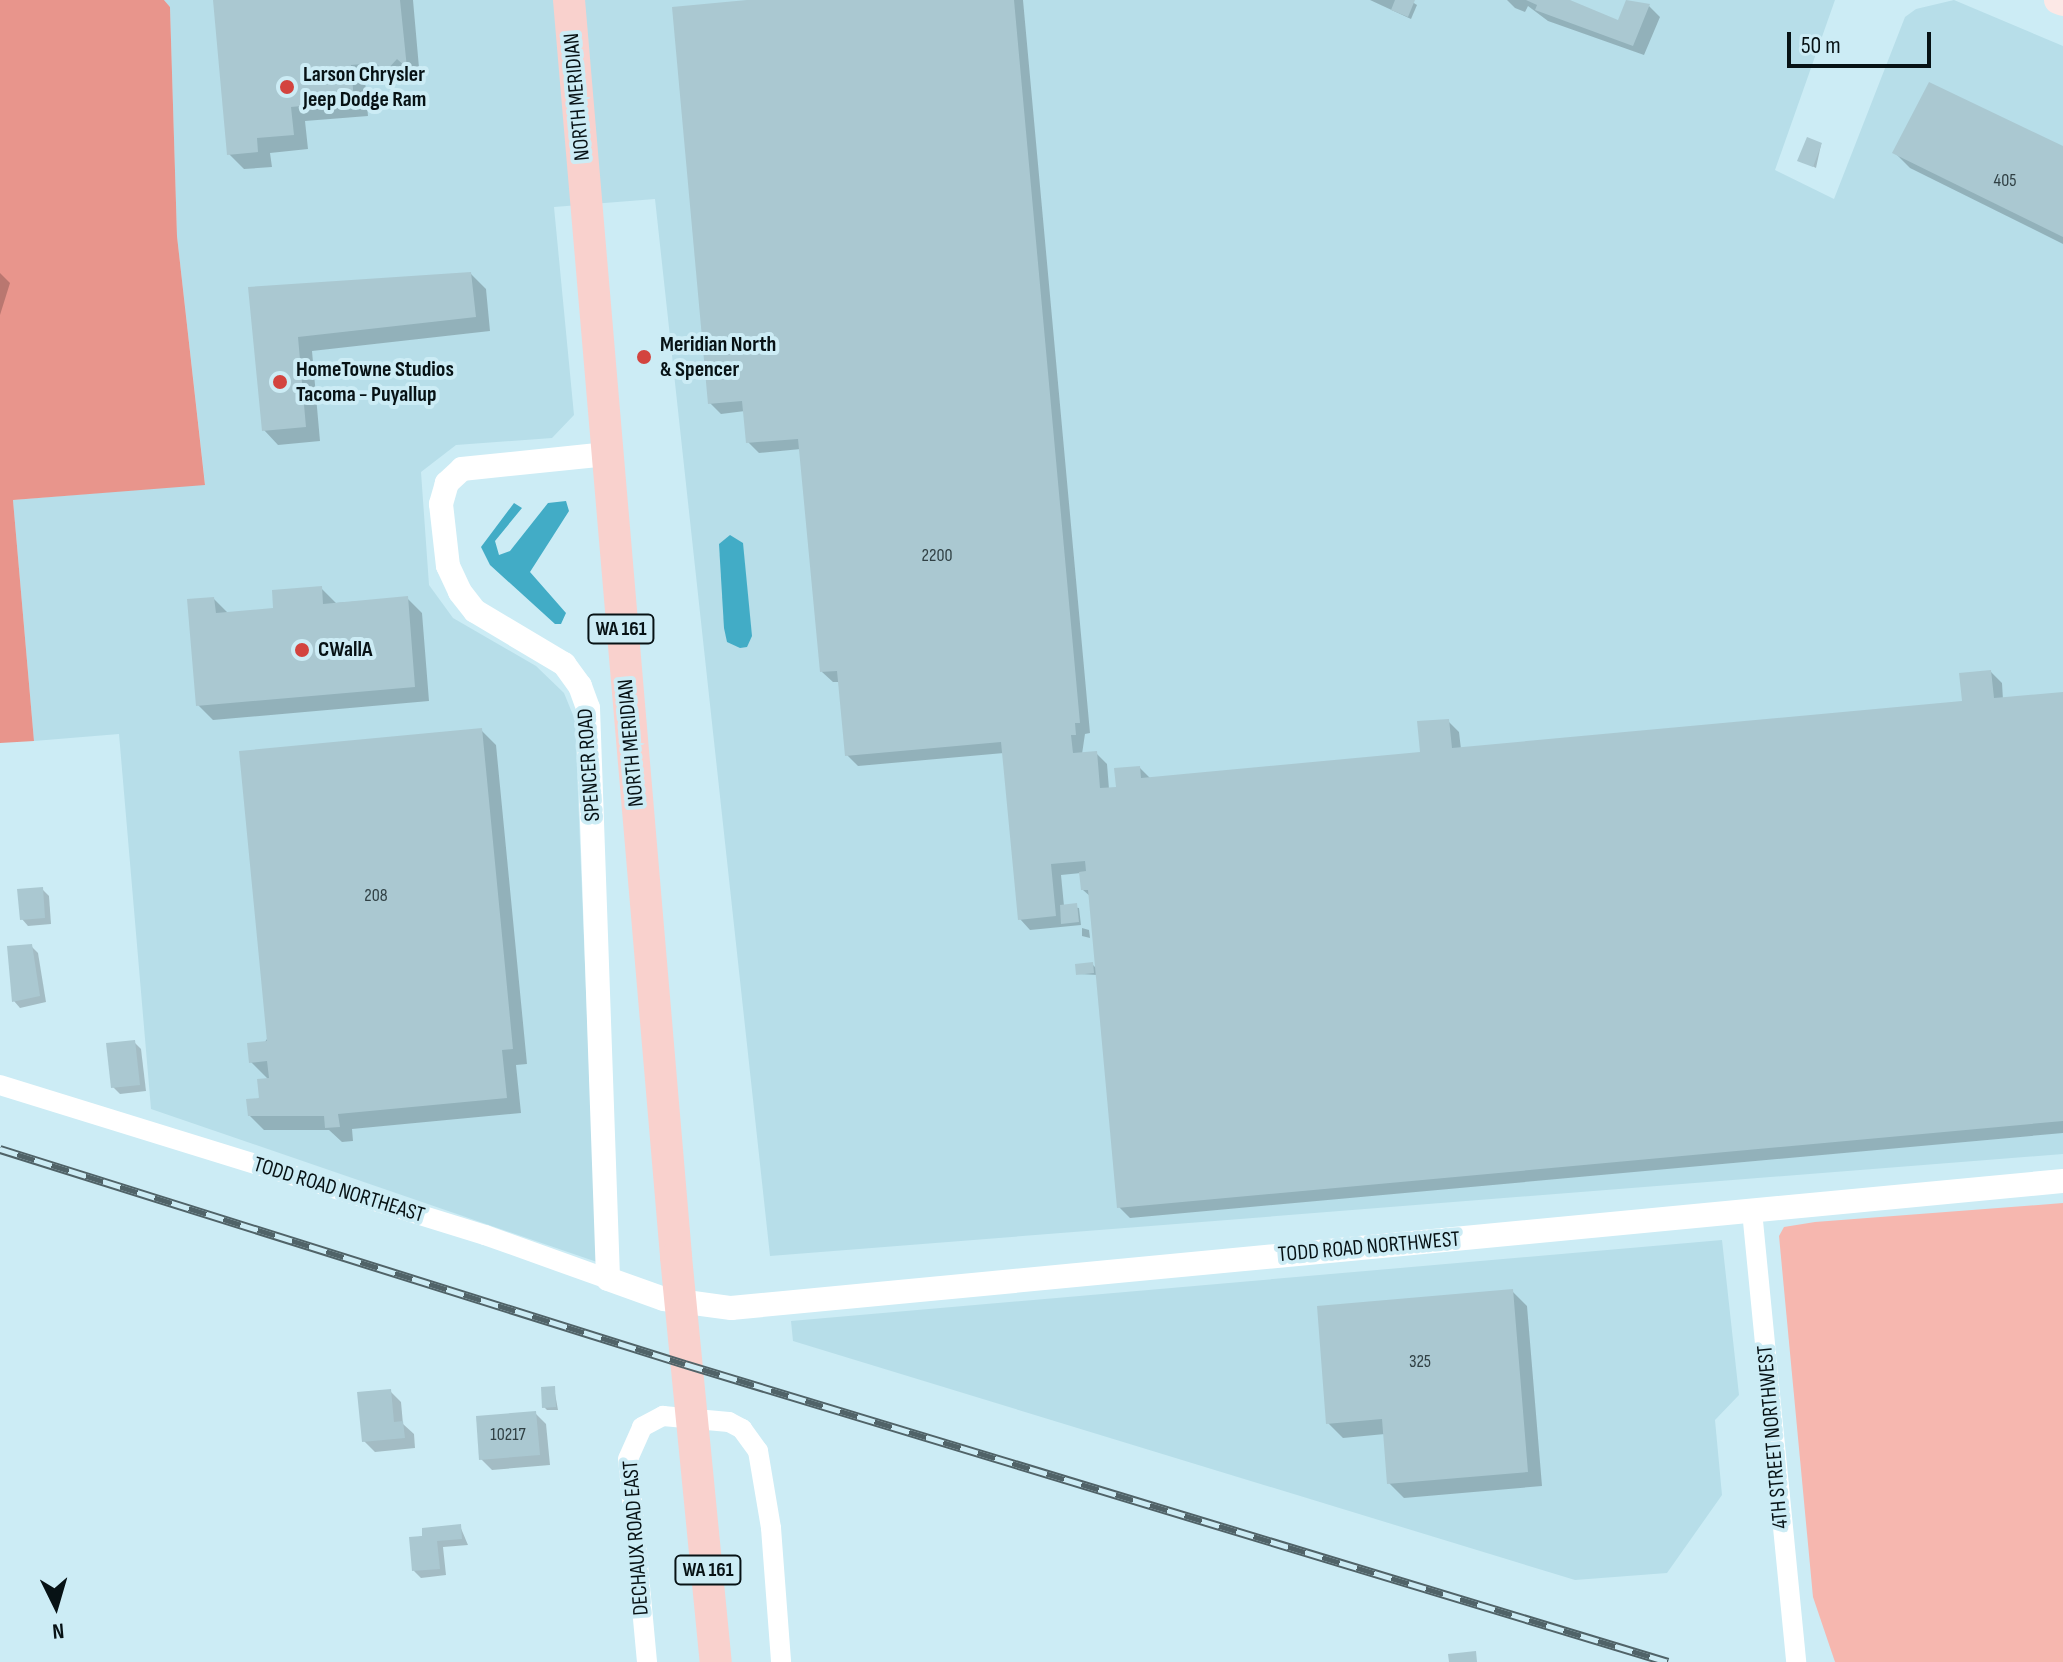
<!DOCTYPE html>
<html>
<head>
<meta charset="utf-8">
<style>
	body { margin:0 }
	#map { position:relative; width:2063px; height:1662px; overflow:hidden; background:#ccecf5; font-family:"Sofia Sans Condensed",sans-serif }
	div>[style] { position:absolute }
	.built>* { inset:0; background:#b7dee9 }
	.green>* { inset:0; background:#f6b7af }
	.forest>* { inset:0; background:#e8958c }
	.water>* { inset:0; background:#42acc6 }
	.shadow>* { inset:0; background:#0003 }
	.building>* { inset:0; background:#aac8d1 }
	.minor>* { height:20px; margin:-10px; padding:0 10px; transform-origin:10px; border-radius:10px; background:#fff }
	.tertiary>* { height:24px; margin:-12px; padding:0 12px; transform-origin:12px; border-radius:12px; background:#fff }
	.secondary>* { height:28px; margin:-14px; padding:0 14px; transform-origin:14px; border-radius:14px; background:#fce8e6 }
	.primary>* { height:32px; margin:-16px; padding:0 16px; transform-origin:16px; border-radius:16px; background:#f9d1cd }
	.rail>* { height:9px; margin-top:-4.5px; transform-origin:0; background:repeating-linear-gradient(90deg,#ccecf5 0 18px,#506368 0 36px); box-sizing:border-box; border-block:2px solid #506368 }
	.dots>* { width:22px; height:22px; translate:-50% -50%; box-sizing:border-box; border:4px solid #ccecf5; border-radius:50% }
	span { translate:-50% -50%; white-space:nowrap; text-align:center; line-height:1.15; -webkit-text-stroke:8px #ccecf5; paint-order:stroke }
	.number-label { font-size:18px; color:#304044 }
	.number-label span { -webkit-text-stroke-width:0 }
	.shield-label span { padding:2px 6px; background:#ccecf5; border:2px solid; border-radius:6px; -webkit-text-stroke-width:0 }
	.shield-label { font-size:20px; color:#071215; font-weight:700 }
	.poi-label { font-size:22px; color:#071215; font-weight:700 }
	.left { translate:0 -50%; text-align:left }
	.street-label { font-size:22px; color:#071215 }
	.north { position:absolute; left:16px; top:1566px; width:80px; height:80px; -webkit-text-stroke:6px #ccecf5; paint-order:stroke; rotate:175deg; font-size:22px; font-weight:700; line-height:32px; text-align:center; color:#071215 }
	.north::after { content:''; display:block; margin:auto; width:28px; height:36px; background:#071215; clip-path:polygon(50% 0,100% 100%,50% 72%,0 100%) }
	.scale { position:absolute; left:1787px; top:32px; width:144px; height:36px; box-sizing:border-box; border:4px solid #071215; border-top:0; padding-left:10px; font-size:24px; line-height:28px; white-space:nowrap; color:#071215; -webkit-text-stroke:6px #ccecf5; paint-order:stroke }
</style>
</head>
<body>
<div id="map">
	<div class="built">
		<i style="clip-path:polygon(164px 0,1835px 0,1775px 170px,1834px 199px,1905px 17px,1916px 9px,1954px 0,2063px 46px,2063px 1154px,770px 1256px,655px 199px,554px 207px,574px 415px,552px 438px,456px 445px,421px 472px,429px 585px,453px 618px,536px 666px,564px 693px,575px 720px,597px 1262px,151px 1109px,119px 734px,34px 741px,13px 500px,205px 484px,177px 236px,170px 7px)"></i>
		<i style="clip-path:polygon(1722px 1240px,1739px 1395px,1715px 1420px,1722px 1495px,1667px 1573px,1575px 1580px,793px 1341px,791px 1321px)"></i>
	</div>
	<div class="green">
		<i style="clip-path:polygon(2063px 1203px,2063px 1662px,1835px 1662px,1813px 1597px,1779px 1236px,1784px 1227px,1815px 1222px)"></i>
	</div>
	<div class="forest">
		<i style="clip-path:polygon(0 0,164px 0,170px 7px,177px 236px,205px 485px,13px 500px,34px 741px,0 743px)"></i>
	</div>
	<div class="water">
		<i style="clip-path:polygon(566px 501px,569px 511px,530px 572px,566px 613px,561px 624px,555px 624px,490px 565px,481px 547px,514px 503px,522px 508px,495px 541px,499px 555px,510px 551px,548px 503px)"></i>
		<i style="clip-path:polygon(730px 535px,743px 543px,752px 636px,747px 647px,740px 648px,727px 642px,724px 628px,719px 544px)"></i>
	</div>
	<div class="shadow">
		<i style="clip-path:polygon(215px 0,413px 0,420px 79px,413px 73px,401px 85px,393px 77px,365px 80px,368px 116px,305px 121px,308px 149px,270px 153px,272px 167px,244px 169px,229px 154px)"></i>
		<i style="clip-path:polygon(768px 0,1023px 0,1090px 733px,1085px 734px,1082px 754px,1096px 753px,1107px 764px,1109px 789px,1118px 789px,1140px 768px,1151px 779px,1422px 754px,1448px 721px,1459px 732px,1461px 749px,1964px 703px,1991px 672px,2002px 683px,2003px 700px,2063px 694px,2063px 1133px,1130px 1218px,1119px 1207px,1098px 975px,1078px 974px,1093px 965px,1097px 969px,1091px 897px,1083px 890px,1081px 873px,1061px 875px,1064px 906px,1079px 908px,1081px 925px,1030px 930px,1020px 919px,1004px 753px,858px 766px,847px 755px,840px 682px,833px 682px,822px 672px,801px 449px,759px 453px,748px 442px,745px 411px,721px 414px,710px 403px)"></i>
		<i style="clip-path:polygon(1370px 0,1409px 0,1417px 5px,1411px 19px)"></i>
		<i style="clip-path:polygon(1507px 0,1565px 0,1619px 22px,1649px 6px,1660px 17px,1644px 55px,1548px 21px,1528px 6px,1525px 12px,1515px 8px)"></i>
		<i style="clip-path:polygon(1821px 145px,1816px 168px,1800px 160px)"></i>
		<i style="clip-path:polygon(2063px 146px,2063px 244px,1910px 168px,1895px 153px)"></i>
		<i style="clip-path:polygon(0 273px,10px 283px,0 315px)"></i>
		<i style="clip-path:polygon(471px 274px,486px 289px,490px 331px,312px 351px,320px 441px,278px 445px,264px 430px,250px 289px)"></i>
		<i style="clip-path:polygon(321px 588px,336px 603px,407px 598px,422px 613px,429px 701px,213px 720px,198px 705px,214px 599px,229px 614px,275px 610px)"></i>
		<i style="clip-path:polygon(481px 730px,496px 745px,527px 1064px,516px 1065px,521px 1113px,352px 1129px,353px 1141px,342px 1142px,329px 1130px,264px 1130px,249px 1115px,269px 1080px,251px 1062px)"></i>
		<i style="clip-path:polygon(42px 889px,49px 896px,51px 924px,28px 926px,22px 919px)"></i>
		<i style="clip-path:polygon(1082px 928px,1089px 930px,1090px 938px,1082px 936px)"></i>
		<i style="clip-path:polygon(31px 946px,38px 953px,46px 1002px,20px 1008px,14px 1001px)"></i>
		<i style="clip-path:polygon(134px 1042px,141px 1049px,146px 1091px,120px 1094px,113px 1087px)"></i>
		<i style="clip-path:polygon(1512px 1291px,1527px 1306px,1542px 1486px,1404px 1498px,1389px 1483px,1385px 1434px,1343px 1438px,1328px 1423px)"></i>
		<i style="clip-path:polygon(554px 1388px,558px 1410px,547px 1410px,544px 1407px)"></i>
		<i style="clip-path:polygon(390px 1391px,401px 1402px,403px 1424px,414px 1434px,415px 1448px,375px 1452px,364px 1441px)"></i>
		<i style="clip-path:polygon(535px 1413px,546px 1424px,550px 1465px,492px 1470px,481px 1459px)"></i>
		<i style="clip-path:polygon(460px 1526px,468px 1545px,443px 1547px,446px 1575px,421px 1578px,414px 1571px,411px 1539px)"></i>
	</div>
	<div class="building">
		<i style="clip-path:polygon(213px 0,400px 0,407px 68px,397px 59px,385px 72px,376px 63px,351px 65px,354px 101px,291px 107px,294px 135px,257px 138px,258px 152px,227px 155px)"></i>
		<i style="clip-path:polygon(747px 0,1014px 0,1080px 723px,1075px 723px,1076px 735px,1071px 735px,1073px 753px,1097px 751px,1100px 788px,1116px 787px,1114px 768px,1140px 766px,1141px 778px,1420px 752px,1417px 721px,1449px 719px,1452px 748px,1962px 701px,1959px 673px,1991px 670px,1994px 698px,2063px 692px,2063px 1121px,1117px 1208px,1088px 890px,1081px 890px,1079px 872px,1086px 871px,1085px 861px,1051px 864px,1056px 916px,1018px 920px,1001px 742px,845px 756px,837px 671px,820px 672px,798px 439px,746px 443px,742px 401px,708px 404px,672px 7px)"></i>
		<i style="clip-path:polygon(1395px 0,1415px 0,1408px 17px,1391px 10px)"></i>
		<i style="clip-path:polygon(1526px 0,1570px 0,1618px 20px,1626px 0,1650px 4px,1633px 46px,1535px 10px,1537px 5px)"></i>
		<i style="clip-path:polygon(1929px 82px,2063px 146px,2063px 237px,1892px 153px)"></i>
		<i style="clip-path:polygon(1807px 137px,1822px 143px,1813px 167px,1797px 161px)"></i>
		<i style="clip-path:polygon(471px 272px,476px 317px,298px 337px,306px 427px,262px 431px,248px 287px)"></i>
		<i style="clip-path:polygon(322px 586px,323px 604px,408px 596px,415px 687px,196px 706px,187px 599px,214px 597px,216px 613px,273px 608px,272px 590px)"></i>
		<i style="clip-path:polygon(482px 728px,513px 1049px,502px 1050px,507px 1098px,338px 1114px,340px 1127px,325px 1128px,324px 1116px,248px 1116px,246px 1099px,259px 1098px,257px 1079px,269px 1078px,267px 1061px,249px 1063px,247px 1043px,267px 1041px,239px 751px)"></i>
		<i style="clip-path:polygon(43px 887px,45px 918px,20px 920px,17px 889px)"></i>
		<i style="clip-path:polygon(1077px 903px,1079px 922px,1061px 924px,1060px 905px)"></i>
		<i style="clip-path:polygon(32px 944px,40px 996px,12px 1002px,7px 946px)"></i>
		<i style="clip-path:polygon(1093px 962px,1094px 973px,1076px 975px,1075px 964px)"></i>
		<i style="clip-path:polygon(135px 1040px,140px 1085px,111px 1088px,106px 1043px)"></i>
		<i style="clip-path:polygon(1513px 1289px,1528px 1472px,1387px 1484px,1382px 1419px,1326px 1424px,1317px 1306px)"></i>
		<i style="clip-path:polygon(555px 1386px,556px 1407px,542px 1408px,541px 1387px)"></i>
		<i style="clip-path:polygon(391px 1389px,394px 1422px,403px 1421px,405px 1438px,362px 1442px,357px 1392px)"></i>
		<i style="clip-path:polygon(536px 1411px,540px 1455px,479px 1460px,476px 1416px)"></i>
		<i style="clip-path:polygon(461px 1524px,462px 1539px,437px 1541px,440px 1569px,412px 1571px,409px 1537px,422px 1536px,422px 1528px)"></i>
		<i style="clip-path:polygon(1476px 1651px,1477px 1662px,1449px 1662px,1448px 1654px)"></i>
	</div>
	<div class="minor">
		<i style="left:0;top:1085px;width:508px;rotate:17.19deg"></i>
		<i style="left:485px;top:1235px;width:131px;rotate:19.7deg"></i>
		<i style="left:1752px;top:1211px;width:453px;rotate:84.4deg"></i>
		<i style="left:647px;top:1662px;width:204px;rotate:-95.3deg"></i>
		<i style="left:628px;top:1459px;width:35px;rotate:-66deg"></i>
		<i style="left:642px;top:1427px;width:24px;rotate:-28deg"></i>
		<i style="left:663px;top:1416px;width:66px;rotate:5.2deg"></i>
		<i style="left:729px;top:1422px;width:15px;rotate:28deg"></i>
		<i style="left:742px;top:1429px;width:27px;rotate:54deg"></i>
		<i style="left:758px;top:1451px;width:78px;rotate:80.4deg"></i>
		<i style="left:771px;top:1528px;width:134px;rotate:85.7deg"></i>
	</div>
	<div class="tertiary">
		<i style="left:607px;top:454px;width:146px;rotate:174.1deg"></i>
		<i style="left:462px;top:469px;width:21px;rotate:137deg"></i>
		<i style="left:447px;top:483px;width:22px;rotate:106deg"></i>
		<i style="left:441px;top:504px;width:62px;rotate:83.6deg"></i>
		<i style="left:448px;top:566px;width:29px;rotate:65deg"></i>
		<i style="left:460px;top:592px;width:24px;rotate:52deg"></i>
		<i style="left:475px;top:611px;width:104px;rotate:30.8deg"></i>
		<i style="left:564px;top:664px;width:27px;rotate:54deg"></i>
		<i style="left:580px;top:686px;width:23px;rotate:70deg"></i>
		<i style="left:588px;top:708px;width:571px;rotate:87.99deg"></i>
		<i style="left:608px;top:1279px;width:59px;rotate:19.7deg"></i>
		<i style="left:664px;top:1299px;width:68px;rotate:7.7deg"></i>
		<i style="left:731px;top:1308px;width:1338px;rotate:-5.45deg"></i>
	</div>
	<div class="secondary">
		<i style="left:2058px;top:0;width:5px;rotate:22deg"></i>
	</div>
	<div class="primary">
		<i style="left:569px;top:0;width:1262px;rotate:85.13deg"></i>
		<i style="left:676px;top:1257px;width:407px;rotate:84.4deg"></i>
	</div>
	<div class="rail">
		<i style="left:0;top:1149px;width:718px;rotate:17.43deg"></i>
		<i style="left:685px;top:1364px;width:1027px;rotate:16.86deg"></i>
	</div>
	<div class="dots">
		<i style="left:287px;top:87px;background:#d3443f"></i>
		<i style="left:644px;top:357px;background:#d3443f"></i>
		<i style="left:280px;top:382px;background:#d3443f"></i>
		<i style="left:302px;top:650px;background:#d3443f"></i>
	</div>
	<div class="number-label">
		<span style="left:2005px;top:181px">405</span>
		<span style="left:937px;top:556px">2200</span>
		<span style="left:376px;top:896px">208</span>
		<span style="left:1420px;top:1362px">325</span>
		<span style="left:508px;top:1435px">10217</span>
	</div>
	<div class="shield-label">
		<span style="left:621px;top:629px">WA 161</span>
		<span style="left:708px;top:1570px">WA 161</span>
	</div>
	<div class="poi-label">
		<span class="left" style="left:303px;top:87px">Larson Chrysler<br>Jeep Dodge Ram</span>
		<span class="left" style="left:660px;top:357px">Meridian North<br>&amp; Spencer</span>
		<span class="left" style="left:296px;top:382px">HomeTowne Studios<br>Tacoma - Puyallup</span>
		<span class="left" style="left:318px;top:650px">CWallA</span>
	</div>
	<div class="street-label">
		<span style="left:577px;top:97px;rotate:-95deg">NORTH MERIDIAN</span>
		<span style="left:631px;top:743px;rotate:-95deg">NORTH MERIDIAN</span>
		<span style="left:589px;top:765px;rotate:-94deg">SPENCER ROAD</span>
		<span style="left:339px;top:1190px;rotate:17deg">TODD ROAD NORTHEAST</span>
		<span style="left:1369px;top:1247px;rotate:-5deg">TODD ROAD NORTHWEST</span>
		<span style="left:1773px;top:1437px;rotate:-95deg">4TH STREET NORTHWEST</span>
		<span style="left:636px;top:1538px;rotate:-94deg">DECHAUX ROAD EAST</span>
	</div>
	<div class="north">N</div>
	<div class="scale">50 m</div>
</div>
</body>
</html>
